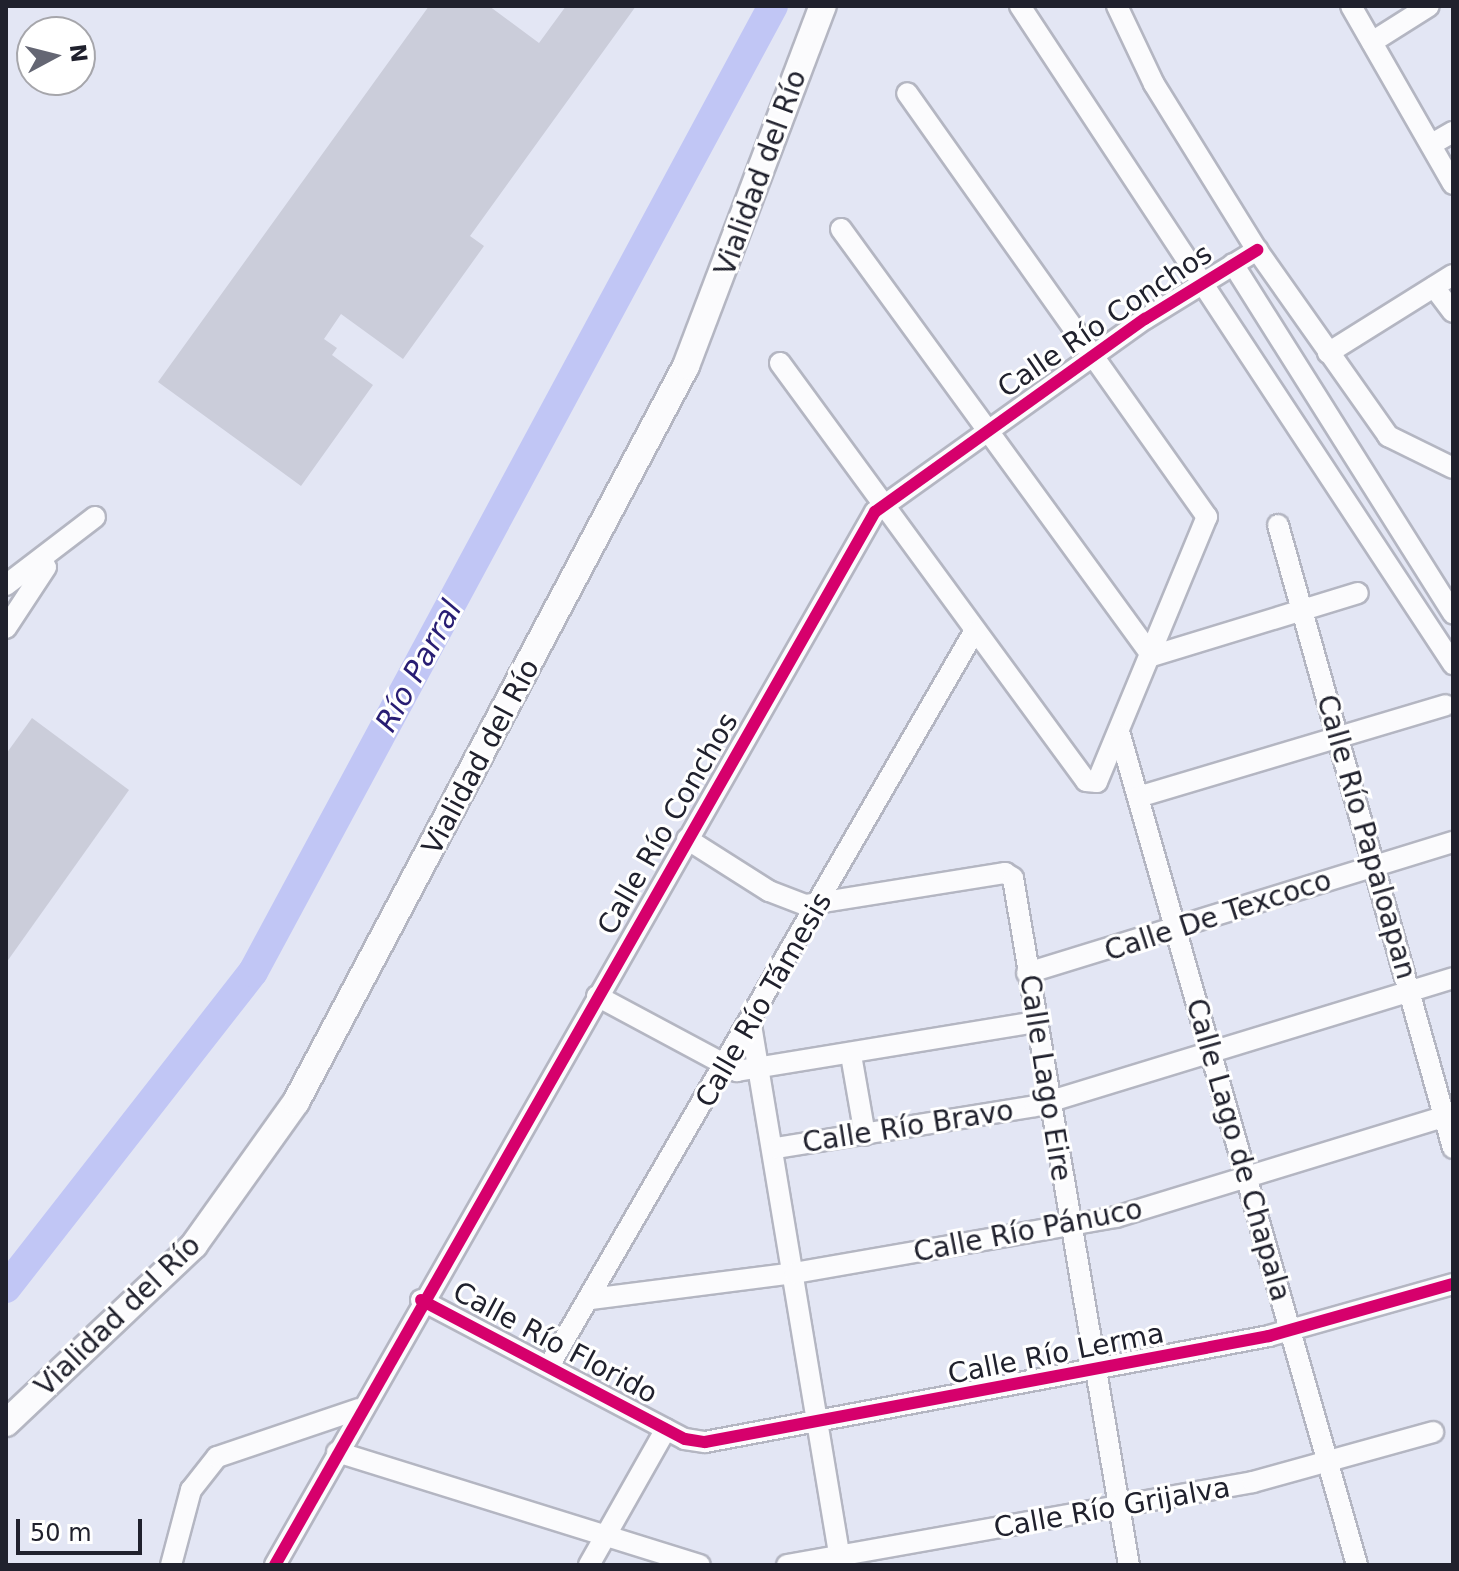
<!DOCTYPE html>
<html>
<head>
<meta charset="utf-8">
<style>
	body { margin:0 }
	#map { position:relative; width:1459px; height:1571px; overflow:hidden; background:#e3e6f4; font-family:"DejaVu Sans",sans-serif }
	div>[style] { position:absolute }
	.river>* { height:30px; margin:-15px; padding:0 15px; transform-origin:15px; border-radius:15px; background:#c1c6f5 }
	.building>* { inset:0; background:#cbcdda }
	.roads { filter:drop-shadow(2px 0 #b4b6c2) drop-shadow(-2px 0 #b4b6c2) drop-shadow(0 2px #b4b6c2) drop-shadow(0 -2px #b4b6c2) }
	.minor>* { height:20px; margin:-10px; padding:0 10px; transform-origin:10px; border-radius:10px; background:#fbfbfd }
	.major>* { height:26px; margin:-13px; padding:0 13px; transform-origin:13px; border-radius:13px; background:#fbfbfd }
	.cycleway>* { height:12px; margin:-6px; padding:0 6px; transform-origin:6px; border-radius:6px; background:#d6006c }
	span { translate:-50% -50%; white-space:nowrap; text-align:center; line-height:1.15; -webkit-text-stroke:6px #fff; paint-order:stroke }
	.street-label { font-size:28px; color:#20212d }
	.water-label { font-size:30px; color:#281d73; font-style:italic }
	.frame { position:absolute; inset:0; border:8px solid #20212d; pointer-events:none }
	.north { position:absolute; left:16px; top:16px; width:80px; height:80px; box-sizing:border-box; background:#fff; border:2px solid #a6a6ab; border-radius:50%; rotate:83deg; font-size:22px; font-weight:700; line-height:32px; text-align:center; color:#20212d }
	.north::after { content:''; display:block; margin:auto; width:28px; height:36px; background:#646673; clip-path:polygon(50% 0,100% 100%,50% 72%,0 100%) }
	.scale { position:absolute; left:16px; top:1519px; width:126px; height:36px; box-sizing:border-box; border:4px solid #20212d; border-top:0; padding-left:10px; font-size:24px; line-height:28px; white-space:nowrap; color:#20212d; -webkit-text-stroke:6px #fff; paint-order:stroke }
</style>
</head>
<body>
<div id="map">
	<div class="river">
		<i style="left:6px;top:1288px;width:401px;rotate:-52deg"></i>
		<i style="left:253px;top:972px;width:1097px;rotate:-61.71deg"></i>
	</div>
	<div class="building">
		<i style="clip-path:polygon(429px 6px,489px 6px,539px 43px,566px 6px,636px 6px,470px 236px,484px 246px,403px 359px,341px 314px,324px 339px,337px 348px,332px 355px,373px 385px,301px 486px,158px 382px)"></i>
		<i style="clip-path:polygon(32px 718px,129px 790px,6px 963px,6px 754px)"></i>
	</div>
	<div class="roads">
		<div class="minor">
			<i style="left:1020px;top:6px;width:788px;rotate:56.65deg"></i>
			<i style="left:1117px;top:6px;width:86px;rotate:64.6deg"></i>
			<i style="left:1154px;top:84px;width:195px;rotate:58.2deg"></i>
			<i style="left:1257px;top:250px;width:228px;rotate:54.8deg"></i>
			<i style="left:1388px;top:436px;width:72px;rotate:26.2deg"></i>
			<i style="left:1351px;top:6px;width:205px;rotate:60.2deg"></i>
			<i style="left:1372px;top:42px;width:67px;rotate:-32.3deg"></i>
			<i style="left:1432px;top:144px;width:24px;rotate:-30deg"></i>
			<i style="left:841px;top:229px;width:528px;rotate:53.93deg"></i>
			<i style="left:1152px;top:656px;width:215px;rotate:-17deg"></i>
			<i style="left:1233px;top:264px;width:413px;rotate:57.8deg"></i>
			<i style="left:1434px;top:287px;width:31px;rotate:53deg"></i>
			<i style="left:1328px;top:353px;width:147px;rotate:-32deg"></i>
			<i style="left:780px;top:363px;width:518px;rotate:53.79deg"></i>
			<i style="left:1086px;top:781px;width:11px;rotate:5deg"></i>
			<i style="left:1097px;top:782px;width:287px;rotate:-67.5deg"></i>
			<i style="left:1207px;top:517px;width:519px;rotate:-125.28deg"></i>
			<i style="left:1278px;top:525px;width:647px;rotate:74.31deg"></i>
			<i style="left:6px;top:585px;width:112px;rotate:-37.4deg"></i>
			<i style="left:6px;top:628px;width:73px;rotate:-56.7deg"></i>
			<i style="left:1120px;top:735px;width:863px;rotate:74.06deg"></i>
			<i style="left:1138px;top:797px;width:321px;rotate:-16.6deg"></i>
			<i style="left:687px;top:839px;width:97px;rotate:32.4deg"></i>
			<i style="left:769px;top:891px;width:39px;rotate:21deg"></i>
			<i style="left:805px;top:905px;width:203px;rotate:-9.1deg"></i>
			<i style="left:1005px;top:873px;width:9px;rotate:32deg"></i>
			<i style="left:1013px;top:878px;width:697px;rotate:80.42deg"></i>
			<i style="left:1027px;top:973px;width:446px;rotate:-17.1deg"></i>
			<i style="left:597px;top:996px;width:159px;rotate:28.2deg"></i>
			<i style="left:737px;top:1071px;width:302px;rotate:-9.3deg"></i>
			<i style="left:751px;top:1025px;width:547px;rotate:80.54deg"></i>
			<i style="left:851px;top:1055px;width:81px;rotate:80.1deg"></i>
			<i style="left:776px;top:1148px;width:262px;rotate:-9.2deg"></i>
			<i style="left:1035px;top:1106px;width:437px;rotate:-17deg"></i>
			<i style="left:591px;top:1299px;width:206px;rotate:-7.3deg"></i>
			<i style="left:795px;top:1273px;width:326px;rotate:-9.9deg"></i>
			<i style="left:1116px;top:1217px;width:352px;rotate:-17deg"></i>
			<i style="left:421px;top:1300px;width:298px;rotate:27.8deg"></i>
			<i style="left:685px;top:1439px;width:20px;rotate:9deg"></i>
			<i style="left:705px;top:1442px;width:574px;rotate:-10.64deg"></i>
			<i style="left:1269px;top:1336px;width:191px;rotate:-15.8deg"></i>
			<i style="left:549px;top:1366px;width:848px;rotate:-59.93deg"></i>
			<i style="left:337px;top:1452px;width:380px;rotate:17.3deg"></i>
			<i style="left:171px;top:1565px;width:78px;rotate:-75.1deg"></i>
			<i style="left:191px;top:1490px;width:42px;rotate:-51.8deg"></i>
			<i style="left:217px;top:1457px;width:150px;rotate:-18.7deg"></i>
			<i style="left:275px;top:1565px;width:1212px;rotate:-60.33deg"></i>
			<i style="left:875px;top:512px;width:332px;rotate:-35.6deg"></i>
			<i style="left:1145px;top:319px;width:132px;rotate:-31.6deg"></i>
			<i style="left:589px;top:1565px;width:156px;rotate:-60.5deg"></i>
			<i style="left:787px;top:1565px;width:473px;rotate:-10.1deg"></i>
			<i style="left:1253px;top:1482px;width:187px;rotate:-15.5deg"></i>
		</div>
		<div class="major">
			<i style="left:6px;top:1423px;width:259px;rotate:-43.4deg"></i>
			<i style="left:194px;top:1245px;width:176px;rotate:-54.5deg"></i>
			<i style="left:296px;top:1102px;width:833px;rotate:-62.08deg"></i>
			<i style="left:686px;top:366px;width:385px;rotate:-69.2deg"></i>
		</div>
	</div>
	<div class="cycleway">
		<i style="left:421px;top:1300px;width:298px;rotate:27.8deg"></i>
		<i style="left:685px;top:1439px;width:20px;rotate:9deg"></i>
		<i style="left:705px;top:1442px;width:574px;rotate:-10.64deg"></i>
		<i style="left:1269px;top:1336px;width:191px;rotate:-15.8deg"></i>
		<i style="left:275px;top:1565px;width:1212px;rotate:-60.33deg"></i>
		<i style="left:875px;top:512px;width:332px;rotate:-35.6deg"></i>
		<i style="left:1145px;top:319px;width:132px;rotate:-31.6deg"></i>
	</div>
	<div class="street-label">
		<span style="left:761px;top:173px;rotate:-70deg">Vialidad del Río</span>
		<span style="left:1105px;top:321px;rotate:-34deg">Calle Río Conchos</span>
		<span style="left:481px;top:757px;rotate:-62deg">Vialidad del Río</span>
		<span style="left:668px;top:824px;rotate:-60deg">Calle Río Conchos</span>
		<span style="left:1366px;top:837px;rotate:74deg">Calle Río Papaloapan</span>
		<span style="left:1218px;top:916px;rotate:-18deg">Calle De Texcoco</span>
		<span style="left:764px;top:1000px;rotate:-60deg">Calle Río Támesis</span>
		<span style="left:1045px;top:1078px;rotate:81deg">Calle Lago Eire</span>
		<span style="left:908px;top:1127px;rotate:-9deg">Calle Río Bravo</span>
		<span style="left:1238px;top:1150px;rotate:74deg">Calle Lago de Chapala</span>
		<span style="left:1028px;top:1231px;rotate:-11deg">Calle Río Pánuco</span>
		<span style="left:118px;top:1316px;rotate:-44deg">Vialidad del Río</span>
		<span style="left:555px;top:1343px;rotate:28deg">Calle Río Florido</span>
		<span style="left:1056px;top:1354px;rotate:-11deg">Calle Río Lerma</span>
		<span style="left:1112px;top:1508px;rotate:-10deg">Calle Río Grijalva</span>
	</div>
	<div class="water-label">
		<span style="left:419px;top:666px;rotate:-61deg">Río Parral</span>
	</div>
	<div class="frame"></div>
	<div class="north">N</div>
	<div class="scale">50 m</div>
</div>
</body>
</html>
